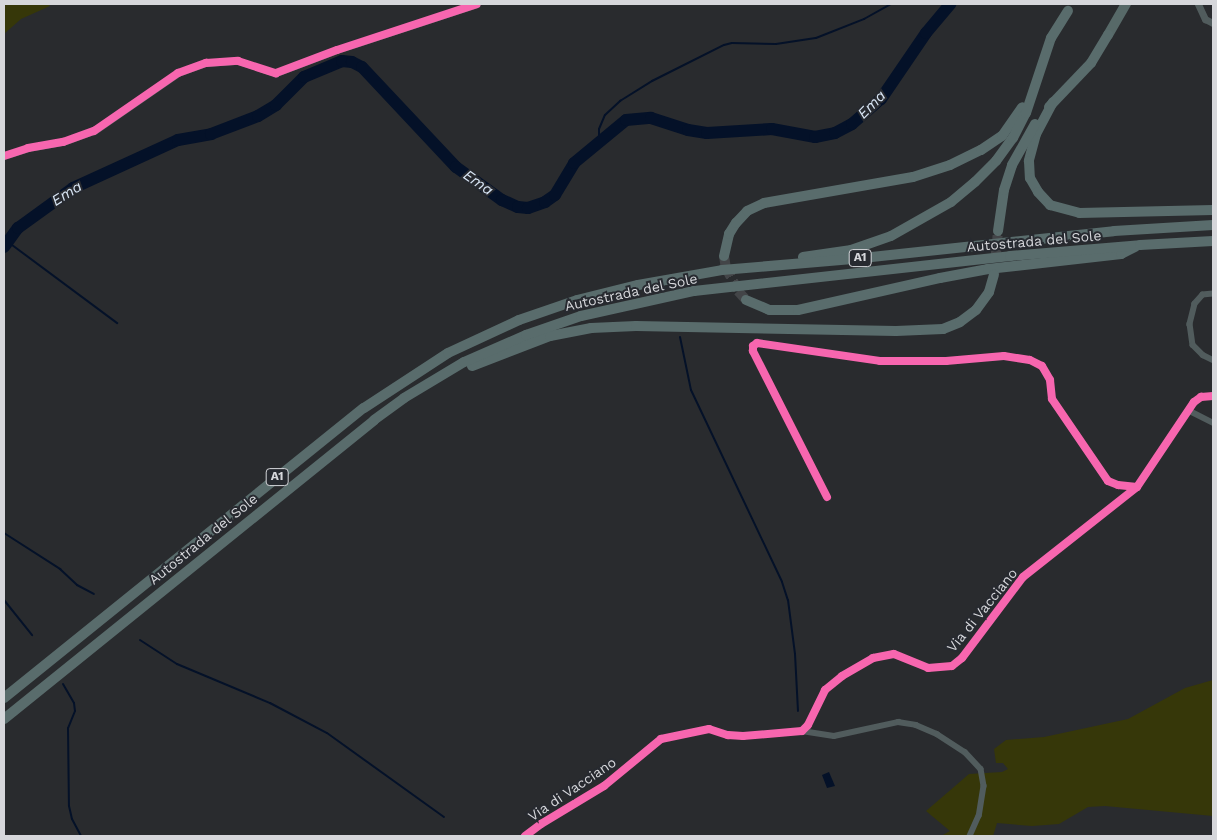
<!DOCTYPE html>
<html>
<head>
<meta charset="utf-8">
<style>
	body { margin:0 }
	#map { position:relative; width:1217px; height:840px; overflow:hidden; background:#292b2e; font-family:"Work Sans",sans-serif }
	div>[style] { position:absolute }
	.green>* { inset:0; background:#363709 }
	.water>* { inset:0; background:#041128 }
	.stream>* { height:2px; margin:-1px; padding:0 1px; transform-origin:1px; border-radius:1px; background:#041128 }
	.river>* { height:12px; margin:-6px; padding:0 6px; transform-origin:6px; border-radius:6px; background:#041128 }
	.motorway-tunnel>* { height:10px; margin-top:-5px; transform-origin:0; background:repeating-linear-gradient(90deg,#434548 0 10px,transparent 0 15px) }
	.minor>* { height:5.5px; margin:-2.75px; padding:0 2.75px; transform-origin:2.75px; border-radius:2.75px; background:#515c5d }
	.tertiary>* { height:7px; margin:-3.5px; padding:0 3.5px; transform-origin:3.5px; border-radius:3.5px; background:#515c5d }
	.trunk>* { height:10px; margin:-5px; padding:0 5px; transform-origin:5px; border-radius:5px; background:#576968 }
	.motorway>* { height:10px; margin:-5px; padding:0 5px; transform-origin:5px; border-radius:5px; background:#596c6c }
	.cycleway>* { height:8px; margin:-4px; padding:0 4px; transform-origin:4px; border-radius:4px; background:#f766af }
	span { translate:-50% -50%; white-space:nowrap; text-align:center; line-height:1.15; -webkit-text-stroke:4px #272a30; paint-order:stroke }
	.shield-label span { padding:1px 4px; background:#272a30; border:1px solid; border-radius:4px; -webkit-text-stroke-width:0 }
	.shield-label { font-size:12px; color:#d6d7db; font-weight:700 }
	.street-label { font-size:14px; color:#d6d7db }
	.water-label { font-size:15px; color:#d9e6f5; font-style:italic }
	.frame { position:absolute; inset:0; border:5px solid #d6d7db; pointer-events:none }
</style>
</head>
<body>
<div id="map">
	<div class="green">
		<i style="clip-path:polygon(4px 4px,48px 4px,50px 6px,21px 19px,4px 34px)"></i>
		<i style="clip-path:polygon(1213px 680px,1213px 816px,1105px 806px,1088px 807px,1059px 824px,1032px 826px,997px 823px,993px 836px,941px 836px,950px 831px,926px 811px,969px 774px,1002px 772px,1008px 769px,1003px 763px,996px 763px,994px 749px,1006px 740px,1044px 737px,1128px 719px,1185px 688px)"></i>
	</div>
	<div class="water">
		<i style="clip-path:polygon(829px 772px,835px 786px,827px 788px,822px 775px)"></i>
	</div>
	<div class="stream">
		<i style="left:599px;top:144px;width:15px;rotate:-90deg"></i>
		<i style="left:599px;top:129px;width:15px;rotate:-67deg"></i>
		<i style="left:605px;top:115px;width:21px;rotate:-43deg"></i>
		<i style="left:620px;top:101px;width:38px;rotate:-32deg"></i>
		<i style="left:652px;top:81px;width:80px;rotate:-26.6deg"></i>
		<i style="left:724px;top:45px;width:8px;rotate:-14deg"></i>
		<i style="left:732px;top:43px;width:44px;rotate:1.3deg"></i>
		<i style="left:776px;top:44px;width:40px;rotate:-8.5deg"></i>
		<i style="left:816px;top:38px;width:52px;rotate:-21.6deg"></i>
		<i style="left:864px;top:19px;width:31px;rotate:-29deg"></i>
		<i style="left:8px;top:242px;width:136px;rotate:36.6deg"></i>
		<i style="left:680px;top:337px;width:54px;rotate:78.3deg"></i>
		<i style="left:691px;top:390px;width:212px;rotate:64.6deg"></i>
		<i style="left:782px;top:582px;width:19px;rotate:72deg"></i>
		<i style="left:788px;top:600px;width:54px;rotate:82.6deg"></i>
		<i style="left:795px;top:654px;width:57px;rotate:87deg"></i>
		<i style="left:4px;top:533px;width:67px;rotate:32.7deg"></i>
		<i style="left:60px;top:569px;width:23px;rotate:43deg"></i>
		<i style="left:77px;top:585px;width:19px;rotate:28deg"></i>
		<i style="left:4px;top:600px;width:45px;rotate:51.3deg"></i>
		<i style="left:140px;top:640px;width:44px;rotate:33deg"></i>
		<i style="left:177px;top:664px;width:101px;rotate:22.8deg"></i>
		<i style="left:270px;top:703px;width:64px;rotate:27.8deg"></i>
		<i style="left:327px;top:733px;width:144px;rotate:35.7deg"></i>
		<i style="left:63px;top:684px;width:22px;rotate:60deg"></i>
		<i style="left:74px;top:703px;width:8px;rotate:83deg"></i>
		<i style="left:75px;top:711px;width:18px;rotate:112deg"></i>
		<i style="left:68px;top:728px;width:78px;rotate:89.3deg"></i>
		<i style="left:69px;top:806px;width:13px;rotate:77deg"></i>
		<i style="left:72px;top:819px;width:19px;rotate:62deg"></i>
	</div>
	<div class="river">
		<i style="left:4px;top:247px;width:24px;rotate:-54deg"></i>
		<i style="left:18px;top:228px;width:68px;rotate:-36deg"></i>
		<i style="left:73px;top:188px;width:115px;rotate:-24.6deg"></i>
		<i style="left:178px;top:140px;width:34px;rotate:-10deg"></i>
		<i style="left:211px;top:134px;width:50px;rotate:-21deg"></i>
		<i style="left:258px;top:116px;width:21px;rotate:-31deg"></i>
		<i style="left:276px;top:105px;width:40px;rotate:-45deg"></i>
		<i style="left:304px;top:77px;width:41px;rotate:-22.8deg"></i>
		<i style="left:342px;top:61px;width:10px;rotate:6deg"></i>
		<i style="left:352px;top:62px;width:11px;rotate:27deg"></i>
		<i style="left:362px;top:67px;width:137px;rotate:46.8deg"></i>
		<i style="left:456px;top:167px;width:57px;rotate:35.7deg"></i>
		<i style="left:502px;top:200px;width:17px;rotate:24deg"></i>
		<i style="left:518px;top:207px;width:10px;rotate:6deg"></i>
		<i style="left:528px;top:208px;width:18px;rotate:-19deg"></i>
		<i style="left:545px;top:202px;width:12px;rotate:-35deg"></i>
		<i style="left:555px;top:195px;width:37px;rotate:-59deg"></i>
		<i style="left:574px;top:163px;width:67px;rotate:-39.6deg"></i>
		<i style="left:626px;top:120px;width:25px;rotate:-5deg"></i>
		<i style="left:651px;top:118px;width:39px;rotate:18deg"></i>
		<i style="left:688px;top:130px;width:19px;rotate:9deg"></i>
		<i style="left:707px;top:133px;width:65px;rotate:-3.5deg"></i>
		<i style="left:772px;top:129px;width:44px;rotate:10.5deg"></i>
		<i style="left:815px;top:137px;width:20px;rotate:-11deg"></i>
		<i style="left:835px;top:133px;width:19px;rotate:-28deg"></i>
		<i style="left:852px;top:124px;width:38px;rotate:-41deg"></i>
		<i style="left:881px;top:99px;width:80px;rotate:-55.7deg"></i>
		<i style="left:926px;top:33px;width:38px;rotate:-50deg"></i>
	</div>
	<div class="motorway-tunnel">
		<i style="left:724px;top:256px;width:12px;rotate:81deg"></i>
		<i style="left:726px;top:268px;width:26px;rotate:62deg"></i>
		<i style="left:738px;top:291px;width:12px;rotate:48deg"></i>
		<i style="left:994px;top:275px;width:44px;rotate:-84.8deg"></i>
	</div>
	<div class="minor">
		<i style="left:1213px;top:294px;width:10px;rotate:174deg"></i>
		<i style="left:1203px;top:295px;width:12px;rotate:132deg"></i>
		<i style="left:1195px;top:304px;width:21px;rotate:104deg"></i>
		<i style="left:1190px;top:324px;width:21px;rotate:82deg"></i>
		<i style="left:1193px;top:345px;width:14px;rotate:45deg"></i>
		<i style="left:1203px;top:355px;width:11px;rotate:27deg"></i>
		<i style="left:1188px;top:410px;width:28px;rotate:27deg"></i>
		<i style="left:827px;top:497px;width:164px;rotate:-116.9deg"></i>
		<i style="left:753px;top:351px;width:5px;rotate:-90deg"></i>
		<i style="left:753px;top:346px;width:5px;rotate:-37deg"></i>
		<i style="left:757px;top:343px;width:124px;rotate:8.3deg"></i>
		<i style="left:880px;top:361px;width:66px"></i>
		<i style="left:946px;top:361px;width:58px;rotate:-4.9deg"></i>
		<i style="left:1004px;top:356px;width:26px;rotate:9deg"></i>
		<i style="left:1030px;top:360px;width:13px;rotate:27deg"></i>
		<i style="left:1042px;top:366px;width:16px;rotate:60deg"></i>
		<i style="left:1050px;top:380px;width:19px;rotate:84deg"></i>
		<i style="left:1052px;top:399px;width:99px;rotate:55.7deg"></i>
		<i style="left:1108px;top:481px;width:11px;rotate:22deg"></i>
		<i style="left:1118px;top:485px;width:19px;rotate:6deg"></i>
		<i style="left:802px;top:731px;width:32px;rotate:9deg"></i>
		<i style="left:834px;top:736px;width:66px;rotate:-12.3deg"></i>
		<i style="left:898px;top:722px;width:18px;rotate:9deg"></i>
		<i style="left:916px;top:725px;width:23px;rotate:23deg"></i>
		<i style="left:937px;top:734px;width:33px;rotate:33deg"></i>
		<i style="left:965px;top:752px;width:23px;rotate:47deg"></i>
		<i style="left:981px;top:769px;width:17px;rotate:80deg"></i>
		<i style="left:984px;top:786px;width:30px;rotate:99deg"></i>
		<i style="left:979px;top:816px;width:22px;rotate:114deg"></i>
		<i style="left:525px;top:836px;width:20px;rotate:-37deg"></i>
		<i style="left:541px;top:824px;width:74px;rotate:-31.1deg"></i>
		<i style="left:604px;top:786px;width:74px;rotate:-39.5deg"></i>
		<i style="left:661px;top:739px;width:49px;rotate:-11.8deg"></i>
		<i style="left:709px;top:729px;width:20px;rotate:18deg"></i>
		<i style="left:728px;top:735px;width:15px;rotate:4deg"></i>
		<i style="left:743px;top:736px;width:59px;rotate:-4.8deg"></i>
		<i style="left:802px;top:731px;width:8px;rotate:-45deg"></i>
		<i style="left:808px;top:725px;width:39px;rotate:-64deg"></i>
		<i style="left:825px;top:690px;width:22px;rotate:-39deg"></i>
		<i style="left:842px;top:676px;width:36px;rotate:-30deg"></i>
		<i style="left:873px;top:658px;width:21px;rotate:-11deg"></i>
		<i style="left:894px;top:654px;width:37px;rotate:22deg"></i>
		<i style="left:928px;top:668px;width:24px;rotate:-5deg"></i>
		<i style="left:952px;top:666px;width:13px;rotate:-39deg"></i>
		<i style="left:962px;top:658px;width:101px;rotate:-53deg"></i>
		<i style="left:1023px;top:577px;width:145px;rotate:-38.3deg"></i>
		<i style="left:1137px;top:487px;width:102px;rotate:-56.2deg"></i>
		<i style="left:1194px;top:402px;width:9px;rotate:-36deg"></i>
		<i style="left:1201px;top:397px;width:12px;rotate:-5deg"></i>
	</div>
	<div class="tertiary">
		<i style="left:1198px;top:4px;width:17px;rotate:65deg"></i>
		<i style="left:1205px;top:19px;width:9px;rotate:27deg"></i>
		<i style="left:4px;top:156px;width:25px;rotate:-18deg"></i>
		<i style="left:28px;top:148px;width:36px;rotate:-10deg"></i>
		<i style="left:63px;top:142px;width:33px;rotate:-20deg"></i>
		<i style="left:94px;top:131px;width:102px;rotate:-34.6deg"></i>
		<i style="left:178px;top:73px;width:30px;rotate:-20deg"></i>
		<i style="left:206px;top:63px;width:32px;rotate:-4deg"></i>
		<i style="left:238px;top:61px;width:40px;rotate:18deg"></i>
		<i style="left:276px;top:73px;width:65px;rotate:-20.7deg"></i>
		<i style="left:337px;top:50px;width:147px;rotate:-18.2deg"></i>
	</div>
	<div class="trunk">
		<i style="left:1108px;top:35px;width:36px;rotate:-60deg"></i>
	</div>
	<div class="motorway">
		<i style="left:1053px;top:102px;width:36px;rotate:118deg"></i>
		<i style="left:1036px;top:134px;width:28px;rotate:105deg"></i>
		<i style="left:1029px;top:161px;width:17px;rotate:87deg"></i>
		<i style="left:1030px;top:178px;width:16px;rotate:60deg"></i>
		<i style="left:1038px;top:192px;width:18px;rotate:47deg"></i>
		<i style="left:1050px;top:205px;width:30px;rotate:15deg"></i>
		<i style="left:1079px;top:213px;width:134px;rotate:-1.3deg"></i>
		<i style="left:1049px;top:107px;width:61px;rotate:-46.3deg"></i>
		<i style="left:1091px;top:63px;width:33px;rotate:-59deg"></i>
		<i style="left:998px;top:231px;width:41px;rotate:-81.7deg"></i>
		<i style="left:1004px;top:190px;width:26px;rotate:-72deg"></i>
		<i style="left:1012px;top:165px;width:47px;rotate:-60.7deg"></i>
		<i style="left:724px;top:256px;width:23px;rotate:-77deg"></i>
		<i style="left:729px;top:234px;width:13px;rotate:-58deg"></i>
		<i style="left:736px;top:223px;width:16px;rotate:-47deg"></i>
		<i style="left:747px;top:211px;width:19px;rotate:-25deg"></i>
		<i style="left:764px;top:203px;width:151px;rotate:-9.9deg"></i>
		<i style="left:913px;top:177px;width:39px;rotate:-18deg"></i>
		<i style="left:950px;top:165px;width:34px;rotate:-26deg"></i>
		<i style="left:981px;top:150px;width:25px;rotate:-34deg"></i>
		<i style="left:1002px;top:136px;width:35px;rotate:-55deg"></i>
		<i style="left:803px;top:257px;width:49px;rotate:-8.3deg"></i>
		<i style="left:851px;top:250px;width:42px;rotate:-19.3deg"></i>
		<i style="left:891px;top:236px;width:69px;rotate:-29.5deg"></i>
		<i style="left:951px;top:202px;width:31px;rotate:-40deg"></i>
		<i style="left:975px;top:182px;width:30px;rotate:-45deg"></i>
		<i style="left:996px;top:161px;width:29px;rotate:-54deg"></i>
		<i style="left:1013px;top:138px;width:28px;rotate:-63deg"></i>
		<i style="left:1026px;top:113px;width:79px;rotate:-71.6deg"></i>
		<i style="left:1051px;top:38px;width:32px;rotate:-58deg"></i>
		<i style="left:746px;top:300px;width:25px;rotate:23deg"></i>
		<i style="left:769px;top:310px;width:29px"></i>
		<i style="left:798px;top:310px;width:146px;rotate:-12.7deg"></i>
		<i style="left:940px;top:278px;width:49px;rotate:-10.6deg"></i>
		<i style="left:988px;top:269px;width:134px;rotate:-6.4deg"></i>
		<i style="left:1121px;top:254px;width:16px;rotate:-27deg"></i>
		<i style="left:472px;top:366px;width:84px;rotate:-21deg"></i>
		<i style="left:550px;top:336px;width:42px;rotate:-11deg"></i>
		<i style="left:591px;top:328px;width:45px;rotate:-2.5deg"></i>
		<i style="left:636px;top:326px;width:260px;rotate:1.1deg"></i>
		<i style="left:896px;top:331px;width:47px;rotate:-2.4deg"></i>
		<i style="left:943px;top:329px;width:18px;rotate:-22deg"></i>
		<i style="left:960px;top:322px;width:20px;rotate:-37deg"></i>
		<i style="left:976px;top:310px;width:22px;rotate:-54deg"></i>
		<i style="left:989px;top:292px;width:18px;rotate:-74deg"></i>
		<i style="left:4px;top:698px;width:462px;rotate:-38.9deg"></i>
		<i style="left:364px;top:408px;width:100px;rotate:-33.2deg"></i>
		<i style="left:448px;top:353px;width:78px;rotate:-24.9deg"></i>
		<i style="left:519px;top:320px;width:61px;rotate:-19deg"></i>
		<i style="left:577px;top:300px;width:63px;rotate:-13.8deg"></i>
		<i style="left:638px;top:285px;width:85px;rotate:-10.1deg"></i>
		<i style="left:722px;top:270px;width:131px;rotate:-4.8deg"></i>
		<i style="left:853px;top:259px;width:262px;rotate:-6.1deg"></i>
		<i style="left:1114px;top:231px;width:99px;rotate:-3.5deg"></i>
		<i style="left:4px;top:719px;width:476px;rotate:-38.9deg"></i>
		<i style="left:374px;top:420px;width:37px;rotate:-36deg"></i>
		<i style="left:404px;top:398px;width:70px;rotate:-31deg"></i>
		<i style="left:464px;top:362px;width:68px;rotate:-23.5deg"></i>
		<i style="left:526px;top:335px;width:58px;rotate:-19.1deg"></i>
		<i style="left:581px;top:316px;width:116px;rotate:-12.5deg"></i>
		<i style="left:694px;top:291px;width:318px;rotate:-6.3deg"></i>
		<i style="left:1010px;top:256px;width:130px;rotate:-4.8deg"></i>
		<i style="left:1140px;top:245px;width:73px;rotate:-3.1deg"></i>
	</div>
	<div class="cycleway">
		<i style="left:4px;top:156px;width:25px;rotate:-18deg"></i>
		<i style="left:28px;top:148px;width:36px;rotate:-10deg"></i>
		<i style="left:63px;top:142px;width:33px;rotate:-20deg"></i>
		<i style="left:94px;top:131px;width:102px;rotate:-34.6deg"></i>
		<i style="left:178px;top:73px;width:30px;rotate:-20deg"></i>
		<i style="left:206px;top:63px;width:32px;rotate:-4deg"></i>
		<i style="left:238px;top:61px;width:40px;rotate:18deg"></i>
		<i style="left:276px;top:73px;width:65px;rotate:-20.7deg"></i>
		<i style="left:337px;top:50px;width:147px;rotate:-18.2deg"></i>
		<i style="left:827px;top:497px;width:164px;rotate:-116.9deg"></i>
		<i style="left:753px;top:351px;width:5px;rotate:-90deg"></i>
		<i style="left:753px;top:346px;width:5px;rotate:-37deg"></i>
		<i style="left:757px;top:343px;width:124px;rotate:8.3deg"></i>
		<i style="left:880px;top:361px;width:66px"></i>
		<i style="left:946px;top:361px;width:58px;rotate:-4.9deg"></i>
		<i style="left:1004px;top:356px;width:26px;rotate:9deg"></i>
		<i style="left:1030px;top:360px;width:13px;rotate:27deg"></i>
		<i style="left:1042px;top:366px;width:16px;rotate:60deg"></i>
		<i style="left:1050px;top:380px;width:19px;rotate:84deg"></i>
		<i style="left:1052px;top:399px;width:99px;rotate:55.7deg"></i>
		<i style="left:1108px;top:481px;width:11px;rotate:22deg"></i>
		<i style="left:1118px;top:485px;width:19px;rotate:6deg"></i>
		<i style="left:525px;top:836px;width:20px;rotate:-37deg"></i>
		<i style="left:541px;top:824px;width:74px;rotate:-31.1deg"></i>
		<i style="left:604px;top:786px;width:74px;rotate:-39.5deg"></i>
		<i style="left:661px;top:739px;width:49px;rotate:-11.8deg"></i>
		<i style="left:709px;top:729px;width:20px;rotate:18deg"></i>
		<i style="left:728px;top:735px;width:15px;rotate:4deg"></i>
		<i style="left:743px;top:736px;width:59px;rotate:-4.8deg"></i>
		<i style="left:802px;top:731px;width:8px;rotate:-45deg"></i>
		<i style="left:808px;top:725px;width:39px;rotate:-64deg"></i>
		<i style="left:825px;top:690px;width:22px;rotate:-39deg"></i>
		<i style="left:842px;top:676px;width:36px;rotate:-30deg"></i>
		<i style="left:873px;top:658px;width:21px;rotate:-11deg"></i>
		<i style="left:894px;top:654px;width:37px;rotate:22deg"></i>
		<i style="left:928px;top:668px;width:24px;rotate:-5deg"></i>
		<i style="left:952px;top:666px;width:13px;rotate:-39deg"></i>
		<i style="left:962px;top:658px;width:101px;rotate:-53deg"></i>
		<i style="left:1023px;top:577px;width:145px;rotate:-38.3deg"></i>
		<i style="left:1137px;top:487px;width:102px;rotate:-56.2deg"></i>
		<i style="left:1194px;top:402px;width:9px;rotate:-36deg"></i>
		<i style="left:1201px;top:397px;width:12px;rotate:-5deg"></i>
	</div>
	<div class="shield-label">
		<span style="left:860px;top:258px">A1</span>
		<span style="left:277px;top:477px">A1</span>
	</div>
	<div class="street-label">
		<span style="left:1034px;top:241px;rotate:-5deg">Autostrada del Sole</span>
		<span style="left:631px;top:292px;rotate:-12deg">Autostrada del Sole</span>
		<span style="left:203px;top:539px;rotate:-39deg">Autostrada del Sole</span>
		<span style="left:982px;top:610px;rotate:-51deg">Via di Vacciano</span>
		<span style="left:572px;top:789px;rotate:-34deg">Via di Vacciano</span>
	</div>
	<div class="water-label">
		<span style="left:872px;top:105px;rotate:-45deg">Ema</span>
		<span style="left:478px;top:183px;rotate:35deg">Ema</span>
		<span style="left:67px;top:194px;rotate:-32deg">Ema</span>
	</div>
	<div class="frame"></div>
</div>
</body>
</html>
